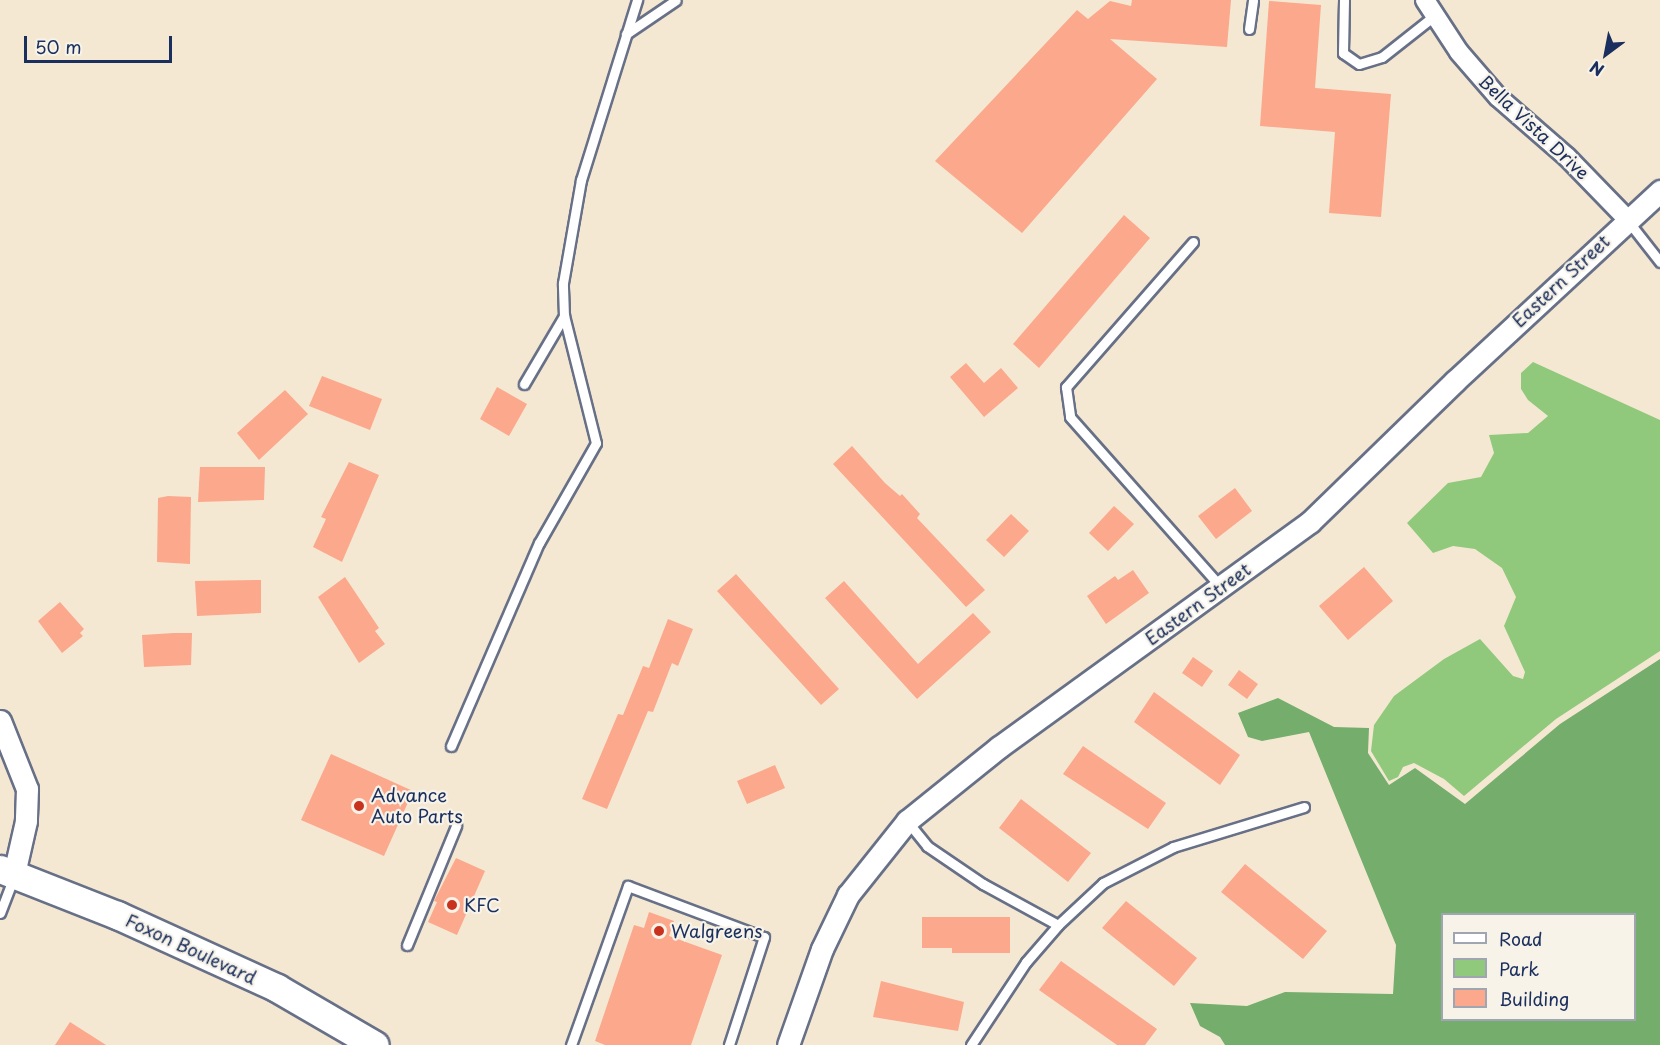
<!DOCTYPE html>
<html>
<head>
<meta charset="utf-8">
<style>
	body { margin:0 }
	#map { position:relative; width:1660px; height:1045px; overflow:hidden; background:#f5e8d3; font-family:"Playpen Sans",sans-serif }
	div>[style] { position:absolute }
	.green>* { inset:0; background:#90c97c }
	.forest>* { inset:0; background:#74ad6c }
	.building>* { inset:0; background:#fba88c }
	.roads { filter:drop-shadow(2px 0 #677087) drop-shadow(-2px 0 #677087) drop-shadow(0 2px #677087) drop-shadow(0 -2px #677087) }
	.service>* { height:9px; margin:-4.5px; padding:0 4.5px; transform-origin:4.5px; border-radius:4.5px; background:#fff }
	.minor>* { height:18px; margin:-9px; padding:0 9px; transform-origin:9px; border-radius:9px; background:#fff }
	.tertiary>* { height:21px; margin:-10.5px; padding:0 10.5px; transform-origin:10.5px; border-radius:10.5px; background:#fff }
	.primary>* { height:27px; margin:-13.5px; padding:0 13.5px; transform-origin:13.5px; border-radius:13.5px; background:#fff }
	.dots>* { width:16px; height:16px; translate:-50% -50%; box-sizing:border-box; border:3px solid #f7f3e8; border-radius:50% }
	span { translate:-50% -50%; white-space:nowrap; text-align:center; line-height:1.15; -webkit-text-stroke:4.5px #f7f3e8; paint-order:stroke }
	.street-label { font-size:18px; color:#1b2f5e }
	.poi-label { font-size:18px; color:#1b2f5e }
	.left { translate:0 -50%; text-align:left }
	.legend { position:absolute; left:1441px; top:913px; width:195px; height:108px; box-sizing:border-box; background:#f7f3e8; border:2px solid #9fa5b1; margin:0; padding:8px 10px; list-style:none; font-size:18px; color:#1b2f5e }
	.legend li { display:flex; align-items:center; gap:12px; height:30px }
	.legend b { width:30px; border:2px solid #9fa5b1 }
	.north { position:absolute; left:1576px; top:24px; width:60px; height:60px; -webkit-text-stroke:4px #f7f3e8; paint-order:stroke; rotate:212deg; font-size:16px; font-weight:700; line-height:24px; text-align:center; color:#1b2f5e }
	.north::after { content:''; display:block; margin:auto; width:21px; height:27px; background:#1b2f5e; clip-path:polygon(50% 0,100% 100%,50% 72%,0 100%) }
	.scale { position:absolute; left:24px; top:36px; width:148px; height:27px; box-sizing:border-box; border:3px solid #1b2f5e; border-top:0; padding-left:8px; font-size:18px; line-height:21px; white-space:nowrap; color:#1b2f5e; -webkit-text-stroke:4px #f7f3e8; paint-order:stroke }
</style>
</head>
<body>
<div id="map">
	<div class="green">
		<i style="clip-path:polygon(1533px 362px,1660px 420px,1660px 651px,1556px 719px,1464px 796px,1444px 779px,1414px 763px,1403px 767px,1398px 777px,1389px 781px,1371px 751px,1374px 725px,1394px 696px,1444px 659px,1480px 639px,1513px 676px,1523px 679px,1525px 672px,1504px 626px,1516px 597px,1502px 568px,1475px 549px,1453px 546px,1433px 553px,1407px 523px,1448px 483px,1481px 477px,1494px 453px,1489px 435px,1528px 433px,1548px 416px,1528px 400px,1521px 389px,1521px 373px)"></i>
	</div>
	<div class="forest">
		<i style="clip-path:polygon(evenodd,1660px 659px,1660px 1045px,1225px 1045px,1220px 1037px,1200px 1026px,1190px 1003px,1247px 1006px,1285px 992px,1393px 994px,1396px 945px,1309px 732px,1262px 741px,1248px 737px,1238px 713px,1278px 698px,1334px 727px,1369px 728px,1368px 753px,1389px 785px,1415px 768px,1465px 804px,1560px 724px,1660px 659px,1442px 914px,1634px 914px,1634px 1020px,1442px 1020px,1442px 914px)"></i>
	</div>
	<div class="building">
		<i style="clip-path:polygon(1132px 0,1231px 0,1227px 47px,1110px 39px,1157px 79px,1022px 233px,935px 161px,1077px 10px,1088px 19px,1110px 1px,1131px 6px)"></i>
		<i style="clip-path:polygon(1269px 1px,1321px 5px,1315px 88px,1391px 94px,1381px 217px,1329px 213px,1335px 132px,1260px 126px)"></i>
		<i style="clip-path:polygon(1124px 215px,1150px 238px,1039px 368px,1013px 344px)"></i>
		<i style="clip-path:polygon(966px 363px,984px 383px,1001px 368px,1018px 388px,984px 417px,950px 377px)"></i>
		<i style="clip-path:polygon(322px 376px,382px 399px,370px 430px,309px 406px)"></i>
		<i style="clip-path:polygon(497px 387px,527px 404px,509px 436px,480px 419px)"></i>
		<i style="clip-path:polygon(285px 390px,308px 414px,259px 460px,237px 433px)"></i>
		<i style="clip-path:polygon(852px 446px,885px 483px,900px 496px,902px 494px,920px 514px,917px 518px,985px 590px,966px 607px,833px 464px)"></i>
		<i style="clip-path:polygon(349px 462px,379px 475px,342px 562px,313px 547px,326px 519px,321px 517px)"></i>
		<i style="clip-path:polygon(200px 467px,265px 467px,264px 500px,198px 502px)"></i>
		<i style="clip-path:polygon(1235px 488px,1252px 511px,1216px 539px,1198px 516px)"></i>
		<i style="clip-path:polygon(168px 496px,191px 497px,190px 564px,157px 562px,158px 498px)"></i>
		<i style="clip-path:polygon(1114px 506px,1134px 524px,1108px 551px,1089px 533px)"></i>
		<i style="clip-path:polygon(1011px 514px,1029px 531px,1004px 557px,986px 540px)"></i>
		<i style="clip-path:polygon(1364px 567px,1393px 601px,1348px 640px,1319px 606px)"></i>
		<i style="clip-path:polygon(1133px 570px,1149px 593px,1106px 624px,1087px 596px,1115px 576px,1118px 580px)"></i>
		<i style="clip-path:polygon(736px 574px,839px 689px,821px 705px,717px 591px)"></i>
		<i style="clip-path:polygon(345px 577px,379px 628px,375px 631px,385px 644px,359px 663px,318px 597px)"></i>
		<i style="clip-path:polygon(261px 580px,261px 613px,197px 616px,195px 581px)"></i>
		<i style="clip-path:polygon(844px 581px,918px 664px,973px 613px,991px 632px,917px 699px,825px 598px)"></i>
		<i style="clip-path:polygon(60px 602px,84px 629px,80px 633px,83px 636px,62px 653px,38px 621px)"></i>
		<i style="clip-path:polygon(668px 619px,693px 629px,678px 666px,672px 663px,653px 712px,648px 711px,607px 809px,582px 799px,618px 714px,623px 715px,643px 666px,649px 668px)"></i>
		<i style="clip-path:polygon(174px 633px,192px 633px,191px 665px,144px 667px,142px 635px)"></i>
		<i style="clip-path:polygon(1193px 657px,1213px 671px,1202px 687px,1182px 673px)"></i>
		<i style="clip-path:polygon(1239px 670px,1258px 684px,1247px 699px,1228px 685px)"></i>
		<i style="clip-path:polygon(1154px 692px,1240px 755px,1220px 785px,1134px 722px)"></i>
		<i style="clip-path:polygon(1083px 746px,1166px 803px,1148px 829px,1063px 774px)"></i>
		<i style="clip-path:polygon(331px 754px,413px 791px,384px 856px,301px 820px)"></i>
		<i style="clip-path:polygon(775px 765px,785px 788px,747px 804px,737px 781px)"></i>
		<i style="clip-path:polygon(1021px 799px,1091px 853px,1068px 882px,999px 828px)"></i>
		<i style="clip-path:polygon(456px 858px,485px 871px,457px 935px,428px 922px,437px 902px,434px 901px)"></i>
		<i style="clip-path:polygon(1245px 864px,1327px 931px,1303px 959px,1221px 892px)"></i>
		<i style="clip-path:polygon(1126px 901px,1197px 958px,1174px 986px,1102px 928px)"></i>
		<i style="clip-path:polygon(649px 912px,674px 921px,669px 936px,722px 955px,691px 1045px,605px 1045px,595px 1041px,634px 925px,644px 928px)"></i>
		<i style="clip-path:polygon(922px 917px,1010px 917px,1010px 953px,952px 953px,952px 948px,922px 948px)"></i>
		<i style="clip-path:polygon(1061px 961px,1157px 1029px,1145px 1045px,1117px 1045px,1039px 990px)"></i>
		<i style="clip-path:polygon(881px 981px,964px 1002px,958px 1031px,873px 1017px)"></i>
		<i style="clip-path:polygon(70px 1022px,106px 1045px,55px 1045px)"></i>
	</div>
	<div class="roads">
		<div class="service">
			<i style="left:1344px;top:0;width:53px;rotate:91.1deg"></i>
			<i style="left:1343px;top:53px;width:19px;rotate:35deg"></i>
			<i style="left:1359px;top:64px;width:24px;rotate:-17deg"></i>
			<i style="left:1382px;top:57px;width:66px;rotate:-38.3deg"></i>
			<i style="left:1249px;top:29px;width:29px;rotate:-82deg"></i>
			<i style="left:626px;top:34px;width:60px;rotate:-34.2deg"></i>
			<i style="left:1628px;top:221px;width:52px;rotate:52deg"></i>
			<i style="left:1193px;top:242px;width:193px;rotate:131.2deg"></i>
			<i style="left:1066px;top:387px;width:30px;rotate:82deg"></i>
			<i style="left:1070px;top:417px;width:227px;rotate:48.4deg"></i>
			<i style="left:524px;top:384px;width:79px;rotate:-59.5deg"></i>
			<i style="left:451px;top:746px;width:221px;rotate:-66.6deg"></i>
			<i style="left:539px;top:543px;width:115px;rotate:-60.3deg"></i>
			<i style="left:596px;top:443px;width:131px;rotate:-104.1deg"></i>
			<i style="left:564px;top:316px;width:33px;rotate:-92deg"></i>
			<i style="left:563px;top:283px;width:105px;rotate:-80.1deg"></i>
			<i style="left:581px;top:180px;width:189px;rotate:-72.7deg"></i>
			<i style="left:907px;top:821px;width:32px;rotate:51deg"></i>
			<i style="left:927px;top:846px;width:68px;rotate:34.2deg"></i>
			<i style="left:983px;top:884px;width:85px;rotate:28.7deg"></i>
			<i style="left:0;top:913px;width:40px;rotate:-69deg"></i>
			<i style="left:407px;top:945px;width:129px;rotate:-67.6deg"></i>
			<i style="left:571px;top:1045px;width:169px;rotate:-70.3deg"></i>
			<i style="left:628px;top:886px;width:145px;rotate:20.6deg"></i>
			<i style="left:764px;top:937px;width:114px;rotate:108deg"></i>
			<i style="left:971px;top:1045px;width:100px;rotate:-56.5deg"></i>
			<i style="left:1026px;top:962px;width:49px;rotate:-49.1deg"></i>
			<i style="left:1058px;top:925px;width:62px;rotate:-43deg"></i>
			<i style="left:1103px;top:883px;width:79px;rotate:-27.2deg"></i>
			<i style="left:1173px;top:847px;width:137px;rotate:-17deg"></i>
		</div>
		<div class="minor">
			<i style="left:1425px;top:0;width:62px;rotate:56.8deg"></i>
			<i style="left:1459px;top:52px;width:60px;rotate:49.1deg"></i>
			<i style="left:1498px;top:97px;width:91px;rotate:41deg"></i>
			<i style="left:1567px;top:157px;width:86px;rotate:45.9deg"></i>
		</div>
		<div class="tertiary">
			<i style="left:0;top:721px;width:73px;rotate:68.3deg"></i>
			<i style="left:27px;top:789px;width:32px;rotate:92deg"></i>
			<i style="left:26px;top:821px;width:54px;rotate:102.8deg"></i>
			<i style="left:788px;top:1045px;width:102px;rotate:-70.5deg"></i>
			<i style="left:822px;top:949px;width:60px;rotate:-64.3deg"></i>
			<i style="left:848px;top:895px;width:95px;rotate:-51.4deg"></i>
			<i style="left:907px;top:821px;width:118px;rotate:-38.8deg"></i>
			<i style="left:999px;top:747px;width:384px;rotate:-35.9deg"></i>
			<i style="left:1310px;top:522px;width:202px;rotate:-44.2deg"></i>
			<i style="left:1455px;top:381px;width:280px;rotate:-42.8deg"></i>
		</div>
		<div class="primary">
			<i style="left:0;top:869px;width:126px;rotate:21.5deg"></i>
			<i style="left:117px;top:915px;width:176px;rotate:24.5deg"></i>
			<i style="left:277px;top:988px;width:113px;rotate:30.2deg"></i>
		</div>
	</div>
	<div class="dots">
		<i style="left:359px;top:806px;background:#c8321e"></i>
		<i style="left:452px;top:905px;background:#c8321e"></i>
		<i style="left:659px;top:931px;background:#c8321e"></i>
	</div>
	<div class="street-label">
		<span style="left:1534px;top:127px;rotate:43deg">Bella Vista Drive</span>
		<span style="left:1561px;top:281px;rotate:-43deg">Eastern Street</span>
		<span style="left:1198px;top:604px;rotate:-36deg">Eastern Street</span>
		<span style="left:191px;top:949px;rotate:25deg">Foxon Boulevard</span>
	</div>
	<div class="poi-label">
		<span class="left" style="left:371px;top:806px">Advance<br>Auto Parts</span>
		<span class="left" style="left:464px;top:905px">KFC</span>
		<span class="left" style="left:671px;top:931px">Walgreens</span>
	</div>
	<ul class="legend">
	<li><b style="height:8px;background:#fff"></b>Road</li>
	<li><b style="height:16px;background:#90c97c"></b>Park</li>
	<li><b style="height:16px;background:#fba88c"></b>Building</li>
	</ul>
	<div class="north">N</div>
	<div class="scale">50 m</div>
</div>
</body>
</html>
